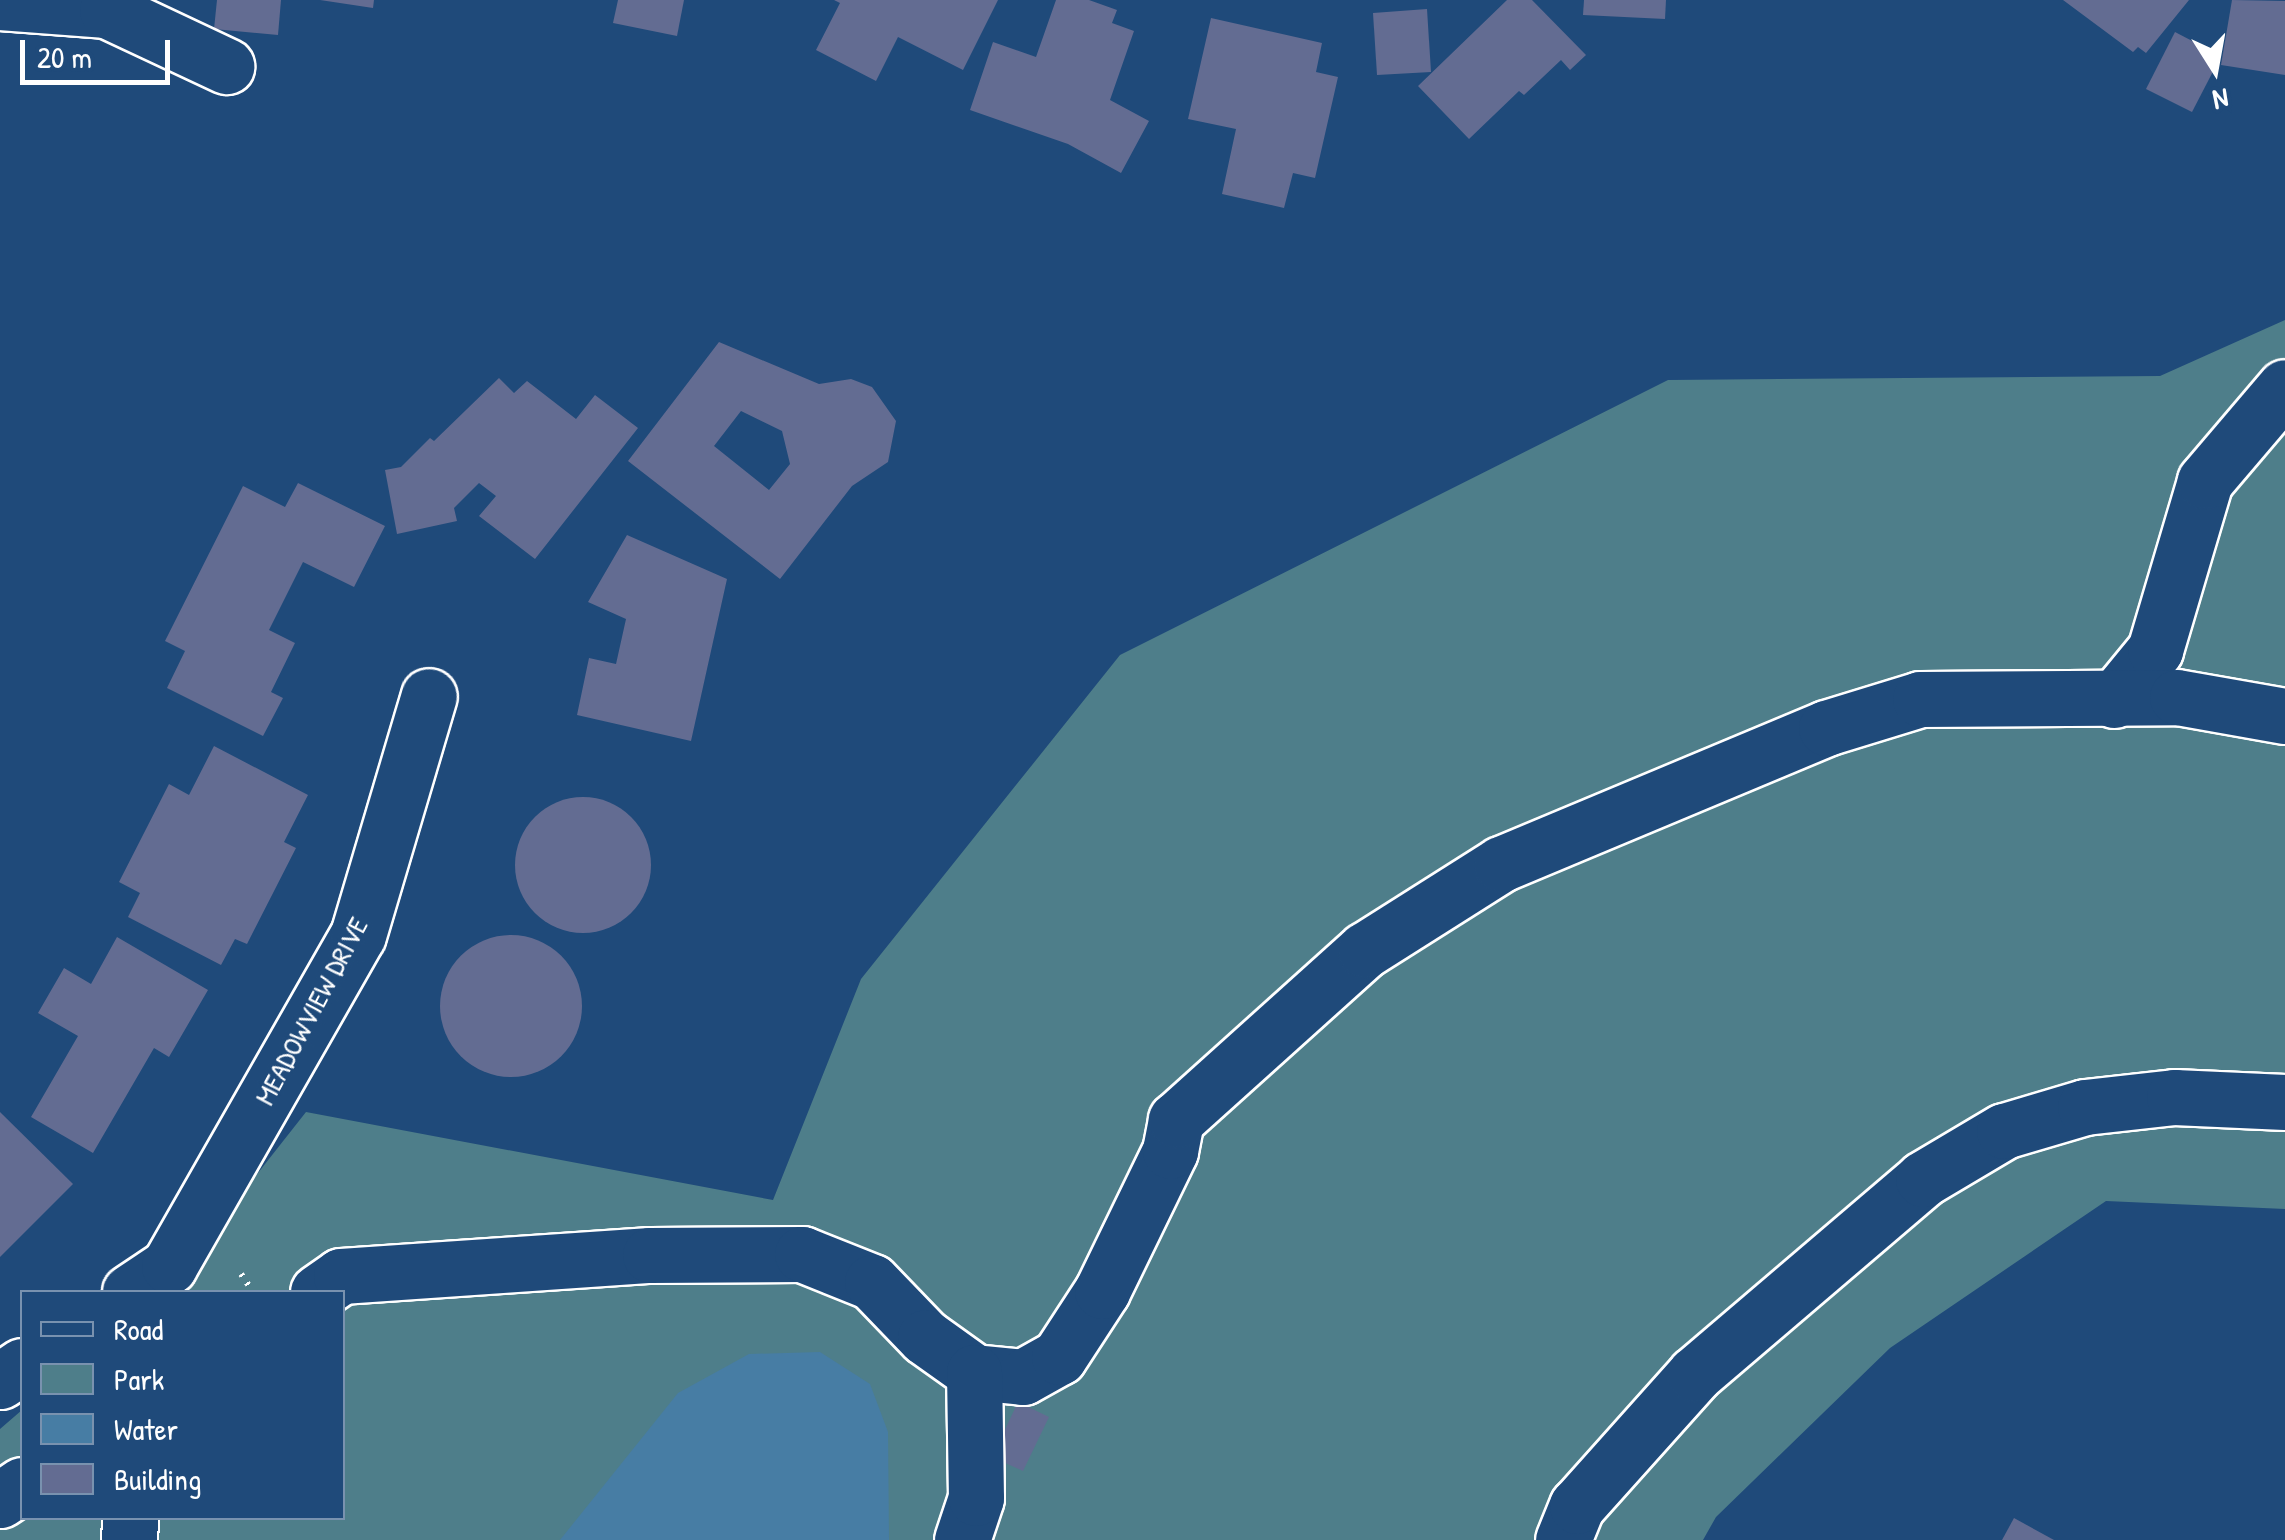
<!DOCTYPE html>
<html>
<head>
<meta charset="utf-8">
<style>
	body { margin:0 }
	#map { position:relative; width:2285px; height:1540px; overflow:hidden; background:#1f4a7a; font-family:"Patrick Hand",sans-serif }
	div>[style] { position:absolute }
	.green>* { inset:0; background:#4e7e8a }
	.water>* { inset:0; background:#477da4 }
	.building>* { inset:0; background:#636c92 }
	.round { border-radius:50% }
	.path>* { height:6px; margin-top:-3px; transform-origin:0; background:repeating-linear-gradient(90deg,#fff 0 2.5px,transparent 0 10.5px) }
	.roads { filter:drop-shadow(2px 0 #fff) drop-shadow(-2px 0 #fff) drop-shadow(0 2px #fff) drop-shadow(0 -2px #fff) }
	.minor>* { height:55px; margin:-27.5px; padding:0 27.5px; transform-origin:27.5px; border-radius:27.5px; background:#1f4a7a }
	span { translate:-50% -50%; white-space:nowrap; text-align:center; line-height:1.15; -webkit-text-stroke:9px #1f4a7a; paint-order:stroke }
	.street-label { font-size:28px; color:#fff }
	.legend { position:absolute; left:20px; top:1290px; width:325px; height:230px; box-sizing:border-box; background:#1f4a7a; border:2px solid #7992af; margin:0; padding:12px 18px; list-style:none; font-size:30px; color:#fff }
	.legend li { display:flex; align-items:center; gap:20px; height:50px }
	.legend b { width:50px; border:2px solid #7992af }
	.north { position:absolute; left:2165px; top:20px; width:100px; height:100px; -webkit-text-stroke:8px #1f4a7a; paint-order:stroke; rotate:169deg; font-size:28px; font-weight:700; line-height:40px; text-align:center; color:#fff }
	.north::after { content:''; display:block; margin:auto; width:35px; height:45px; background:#fff; clip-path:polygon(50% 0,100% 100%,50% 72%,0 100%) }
	.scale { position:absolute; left:20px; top:40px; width:150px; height:45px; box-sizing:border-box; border:5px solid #fff; border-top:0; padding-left:12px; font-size:30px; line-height:35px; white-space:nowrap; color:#fff; -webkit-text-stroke:8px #1f4a7a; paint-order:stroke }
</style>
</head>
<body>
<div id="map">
	<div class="green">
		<i style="clip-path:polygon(2285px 320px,2285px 1209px,2106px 1201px,1890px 1348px,1716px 1517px,1703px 1540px,0 1540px,0 1429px,22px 1410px,22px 1518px,342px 1518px,342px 1292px,164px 1292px,306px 1112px,773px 1200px,861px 979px,1120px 655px,1668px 380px,2160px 376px)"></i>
	</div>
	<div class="water">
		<i style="clip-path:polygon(820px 1352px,870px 1384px,888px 1432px,889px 1540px,560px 1540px,678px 1393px,749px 1354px)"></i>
	</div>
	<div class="building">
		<i style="clip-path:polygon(217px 0,281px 0,278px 35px,214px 29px)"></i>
		<i style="clip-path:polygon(320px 0,374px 0,373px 8px)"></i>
		<i style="clip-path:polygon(618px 0,684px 0,677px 36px,613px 23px)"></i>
		<i style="clip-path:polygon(834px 0,998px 0,963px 70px,898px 37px,876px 81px,816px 50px,840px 3px)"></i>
		<i style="clip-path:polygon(1056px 0,1089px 0,1117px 10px,1112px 23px,1134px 31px,1110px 100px,1149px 121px,1121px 173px,1068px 144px,970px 110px,993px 42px,1036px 57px)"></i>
		<i style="clip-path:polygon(1507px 0,1532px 0,1586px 55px,1570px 70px,1561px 60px,1524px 95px,1519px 91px,1469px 139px,1418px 86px)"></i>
		<i style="clip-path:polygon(1584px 0,1666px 0,1665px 19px,1583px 15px)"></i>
		<i style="clip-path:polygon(2063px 0,2189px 0,2146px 53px,2138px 47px,2133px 52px)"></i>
		<i style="clip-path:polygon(2232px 0,2285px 1px,2285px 75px,2221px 65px)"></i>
		<i style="clip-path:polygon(1427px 9px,1431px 72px,1377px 75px,1373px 13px)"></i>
		<i style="clip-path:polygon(1211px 18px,1322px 43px,1316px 72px,1338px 77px,1315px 178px,1293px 173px,1284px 208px,1222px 194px,1236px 129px,1188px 119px)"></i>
		<i style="clip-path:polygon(2175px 32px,2221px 56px,2192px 112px,2146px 89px)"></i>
		<i style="clip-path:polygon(evenodd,719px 342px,819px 384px,851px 379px,872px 387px,896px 421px,888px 462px,852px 486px,780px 579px,628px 461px,719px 342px,741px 411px,782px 431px,790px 464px,769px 490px,714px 446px,741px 411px)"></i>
		<i style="clip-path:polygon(499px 378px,514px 393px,527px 381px,576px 419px,595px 395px,638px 428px,535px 559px,479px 516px,496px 496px,479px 483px,454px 508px,457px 521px,397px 534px,385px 470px,401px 467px,430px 438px,434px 441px)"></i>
		<i style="clip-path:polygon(298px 483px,385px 526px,354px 587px,303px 562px,269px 630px,295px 643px,271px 692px,283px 698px,263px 736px,167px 688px,185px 651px,165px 641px,243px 486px,285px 507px)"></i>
		<i style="clip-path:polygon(627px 535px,727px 579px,691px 741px,577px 715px,589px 658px,616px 664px,626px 619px,588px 602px)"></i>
		<i style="clip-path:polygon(214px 746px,308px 795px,284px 842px,296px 848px,247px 944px,235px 939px,221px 965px,128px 917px,140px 893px,119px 882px,169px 784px,189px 795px)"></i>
		<i class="round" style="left:515px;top:797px;width:136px;height:136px"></i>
		<i class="round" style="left:440px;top:935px;width:142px;height:142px"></i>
		<i style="clip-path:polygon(117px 937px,208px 990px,169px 1057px,154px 1048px,93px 1153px,31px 1117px,78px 1036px,38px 1013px,64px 968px,91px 984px)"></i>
		<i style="clip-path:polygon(0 1112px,73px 1184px,0 1257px)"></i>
		<i style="clip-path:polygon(1018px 1402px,1049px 1417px,1023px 1471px,992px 1457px)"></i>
		<i style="clip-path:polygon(2014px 1518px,2054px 1540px,2002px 1540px)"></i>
	</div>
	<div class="path">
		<i style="left:241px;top:1274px;width:22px;rotate:56deg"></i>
	</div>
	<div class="roads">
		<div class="minor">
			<i style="left:0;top:2px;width:107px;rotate:4.3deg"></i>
			<i style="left:107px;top:10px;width:132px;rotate:25.2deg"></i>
			<i style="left:2114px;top:700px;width:65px;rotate:-50.6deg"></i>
			<i style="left:2155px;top:650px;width:176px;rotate:-73.5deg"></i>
			<i style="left:2205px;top:481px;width:123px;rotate:-49.6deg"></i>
			<i style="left:130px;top:1292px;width:47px;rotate:-33.7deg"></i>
			<i style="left:169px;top:1266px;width:381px;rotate:-60.3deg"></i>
			<i style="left:358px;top:935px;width:249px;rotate:-73.5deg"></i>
			<i style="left:318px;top:1292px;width:28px;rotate:-35deg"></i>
			<i style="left:341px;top:1276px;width:310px;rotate:-3.9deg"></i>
			<i style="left:650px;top:1255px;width:152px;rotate:-0.4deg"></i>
			<i style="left:802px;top:1254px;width:75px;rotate:21.8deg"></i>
			<i style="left:872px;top:1282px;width:76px;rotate:46.1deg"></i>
			<i style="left:925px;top:1337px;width:60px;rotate:35.5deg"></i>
			<i style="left:974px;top:1372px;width:49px;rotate:5.8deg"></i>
			<i style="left:1023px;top:1377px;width:41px;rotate:-29.1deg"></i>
			<i style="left:1059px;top:1357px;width:79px;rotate:-56.9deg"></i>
			<i style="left:1102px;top:1291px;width:156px;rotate:-64.1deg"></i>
			<i style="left:1170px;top:1151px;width:32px;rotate:-79deg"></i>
			<i style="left:1176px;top:1120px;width:254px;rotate:-42deg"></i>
			<i style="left:1365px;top:950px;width:161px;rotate:-32.3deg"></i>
			<i style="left:1501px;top:864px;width:352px;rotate:-22.7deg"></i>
			<i style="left:1826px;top:728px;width:98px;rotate:-17.1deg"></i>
			<i style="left:1920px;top:699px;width:257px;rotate:-0.4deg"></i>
			<i style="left:2177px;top:697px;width:110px;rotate:10deg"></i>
			<i style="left:0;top:1381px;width:27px;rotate:-34deg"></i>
			<i style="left:0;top:1500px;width:27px;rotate:-34deg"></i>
			<i style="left:129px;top:1540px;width:22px;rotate:-87deg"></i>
			<i style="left:962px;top:1540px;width:44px;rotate:-71.6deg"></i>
			<i style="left:976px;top:1498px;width:126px;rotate:-90.9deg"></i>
			<i style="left:1563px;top:1540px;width:37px;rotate:-68deg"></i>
			<i style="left:1577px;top:1506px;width:177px;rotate:-48.2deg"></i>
			<i style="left:1695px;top:1374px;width:300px;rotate:-40.5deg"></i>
			<i style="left:1923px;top:1179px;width:94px;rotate:-30.7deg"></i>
			<i style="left:2004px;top:1131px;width:84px;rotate:-16.5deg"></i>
			<i style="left:2085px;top:1107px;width:90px;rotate:-6.4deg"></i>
			<i style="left:2174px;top:1097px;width:111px;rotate:2.6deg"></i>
		</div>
	</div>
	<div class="street-label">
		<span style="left:311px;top:1011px;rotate:-62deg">MEADOWVIEW DRIVE</span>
	</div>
	<ul class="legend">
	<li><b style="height:12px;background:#1f4a7a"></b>Road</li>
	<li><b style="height:28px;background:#4e7e8a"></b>Park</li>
	<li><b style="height:28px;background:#477da4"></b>Water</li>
	<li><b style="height:28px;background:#636c92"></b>Building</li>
	</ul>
	<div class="north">N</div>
	<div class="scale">20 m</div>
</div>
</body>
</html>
